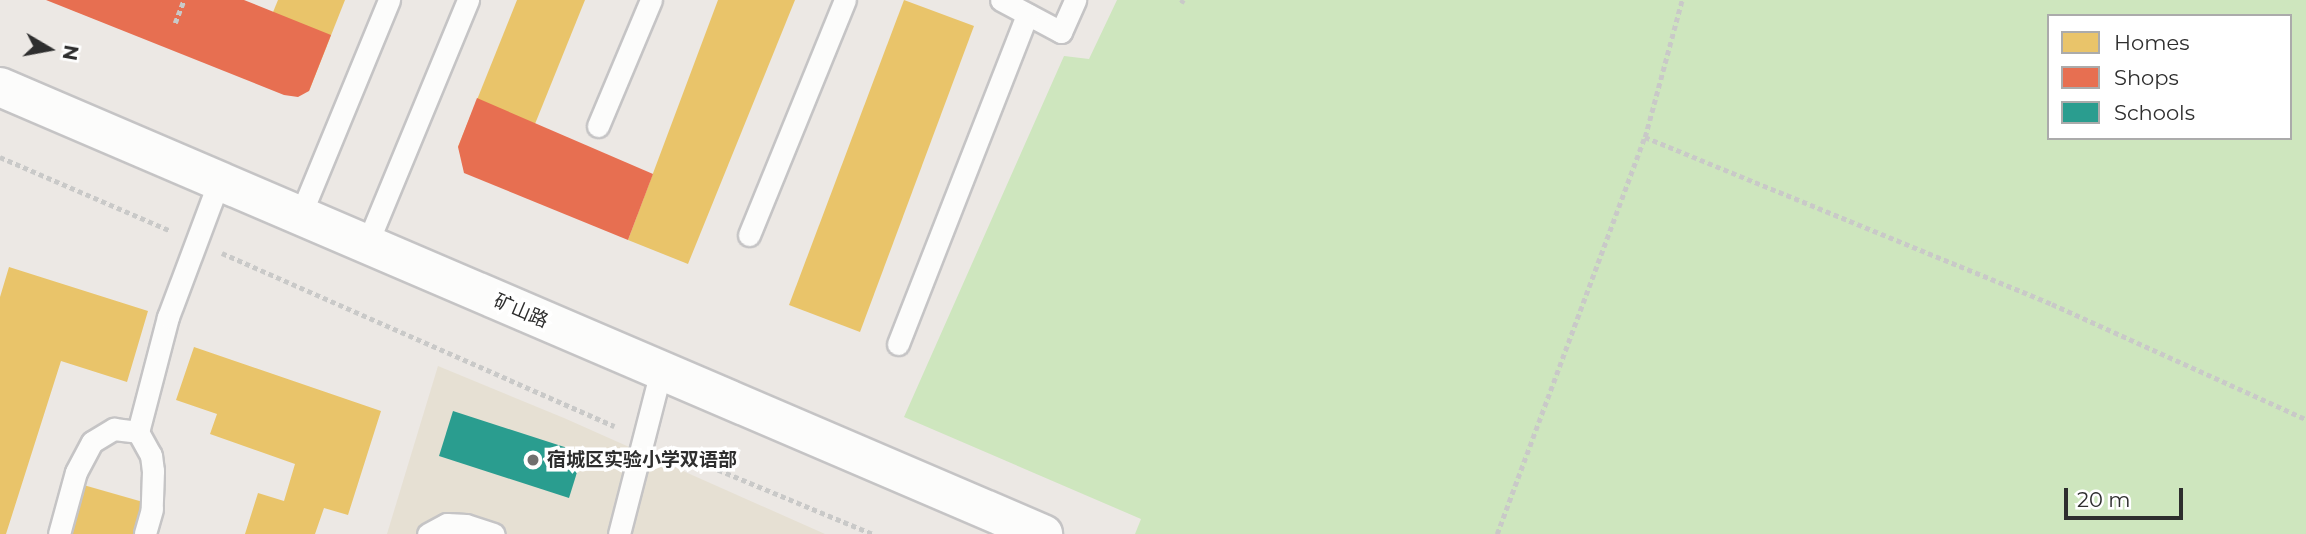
<!DOCTYPE html>
<html>
<head>
<meta charset="utf-8">
<style>
	body { margin:0 }
	#map { position:relative; width:2306px; height:534px; overflow:hidden; background:#ece8e4; font-family:Montserrat,"Noto Sans SC",sans-serif }
	div>[style] { position:absolute }
	.education>* { inset:0; background:#e6e0d3 }
	.green>* { inset:0; background:#cee6be }
	.homes>* { inset:0; background:#e9c46a }
	.shops>* { inset:0; background:#e76f51 }
	.schools>* { inset:0; background:#2a9d8f }
	.path>* { height:4.5px; margin-top:-2.25px; transform-origin:0; background:repeating-linear-gradient(90deg,#c9c9c8 0 5px,transparent 0 8.5px) }
	.roads { filter:drop-shadow(2px 0 #c5c4c5) drop-shadow(-2px 0 #c5c4c5) drop-shadow(0 2px #c5c4c5) drop-shadow(0 -2px #c5c4c5) }
	.lane>* { height:21px; margin:-10.5px; padding:0 10.5px; transform-origin:10.5px; border-radius:10.5px; background:#fcfcfb }
	.secondary>* { height:38px; margin:-19px; padding:0 19px; transform-origin:19px; border-radius:19px; background:#fcfcfb }
	.dots>* { width:19px; height:19px; translate:-50% -50%; box-sizing:border-box; border:4px solid #fff; border-radius:50% }
	span { translate:-50% -50%; white-space:nowrap; text-align:center; line-height:1.15; -webkit-text-stroke:7px #fff; paint-order:stroke }
	.street-label { font-size:19px; color:#2e2e2e }
	.poi-label { font-size:19px; color:#2e2e2e; font-weight:700 }
	.left { translate:0 -50%; text-align:left }
	.legend { position:absolute; left:2047px; top:14px; width:245px; height:126px; box-sizing:border-box; background:#fff; border:2px solid #ababab; margin:0; padding:9px 12px; list-style:none; font-size:21px; color:#2e2e2e }
	.legend li { display:flex; align-items:center; gap:14px; height:35px }
	.legend b { width:35px; border:2px solid #ababab }
	.north { position:absolute; left:14px; top:14px; width:70px; height:70px; -webkit-text-stroke:5px #fff; paint-order:stroke; rotate:100deg; font-size:19px; font-weight:700; line-height:28px; text-align:center; color:#2e2e2e }
	.north::after { content:''; display:block; margin:auto; width:24px; height:32px; background:#2e2e2e; clip-path:polygon(50% 0,100% 100%,50% 72%,0 100%) }
	.scale { position:absolute; left:2064px; top:488px; width:119px; height:32px; box-sizing:border-box; border:4px solid #2e2e2e; border-top:0; padding-left:9px; font-size:21px; line-height:24px; white-space:nowrap; color:#2e2e2e; -webkit-text-stroke:5px #fff; paint-order:stroke }
</style>
</head>
<body>
<div id="map">
	<div class="education">
		<i style="clip-path:polygon(438px 366px,564px 418px,825px 534px,387px 534px)"></i>
	</div>
	<div class="green">
		<i style="clip-path:polygon(evenodd,1117px 0,2306px 0,2306px 534px,1135px 534px,1141px 519px,904px 417px,1064px 56px,1089px 59px,1117px 0,2049px 16px,2290px 16px,2290px 138px,2049px 138px,2049px 16px)"></i>
	</div>
	<div class="homes">
		<i style="clip-path:polygon(74px 0,144px 0,131px 33px,70px 9px)"></i>
		<i style="clip-path:polygon(278px 0,345px 0,309px 91px,250px 68px)"></i>
		<i style="clip-path:polygon(517px 0,585px 0,516px 171px,458px 147px)"></i>
		<i style="clip-path:polygon(718px 0,795px 0,688px 264px,628px 240px)"></i>
		<i style="clip-path:polygon(904px 0,974px 26px,860px 332px,789px 305px)"></i>
		<i style="clip-path:polygon(9px 267px,148px 311px,127px 382px,61px 361px,6px 534px,0 534px,0 297px)"></i>
		<i style="clip-path:polygon(194px 347px,381px 411px,348px 515px,324px 508px,315px 534px,245px 534px,258px 493px,284px 501px,295px 464px,210px 434px,217px 414px,176px 400px)"></i>
		<i style="clip-path:polygon(80px 484px,143px 502px,134px 534px,66px 534px)"></i>
	</div>
	<div class="shops">
		<i style="clip-path:polygon(46px 0,244px 0,331px 35px,309px 91px,298px 97px,284px 95px)"></i>
		<i style="clip-path:polygon(477px 98px,653px 174px,628px 240px,464px 173px,458px 147px)"></i>
	</div>
	<div class="schools">
		<i style="clip-path:polygon(453px 411px,583px 453px,569px 498px,439px 456px)"></i>
	</div>
	<div class="path">
		<i style="left:1181px;top:3px;width:4px;rotate:-56deg"></i>
		<i style="left:175px;top:23px;width:25px;rotate:-69deg"></i>
		<i style="left:1645px;top:137px;width:440px;rotate:22.3deg"></i>
		<i style="left:2052px;top:304px;width:279px;rotate:24.4deg"></i>
		<i style="left:0;top:157px;width:184px;rotate:23.4deg"></i>
		<i style="left:222px;top:253px;width:429px;rotate:23.8deg"></i>
		<i style="left:671px;top:450px;width:219px;rotate:22.6deg"></i>
		<i style="left:1497px;top:534px;width:424px;rotate:-69.6deg"></i>
		<i style="left:1645px;top:137px;width:142px;rotate:-74.9deg"></i>
	</div>
	<div class="roads">
		<div class="lane">
			<i style="left:1001px;top:0;width:68px;rotate:28.1deg"></i>
			<i style="left:1061px;top:32px;width:35px;rotate:-66deg"></i>
			<i style="left:598px;top:126px;width:137px;rotate:-67.2deg"></i>
			<i style="left:300px;top:216px;width:234px;rotate:-67.6deg"></i>
			<i style="left:749px;top:235px;width:254px;rotate:-67.8deg"></i>
			<i style="left:367px;top:244px;width:264px;rotate:-67.5deg"></i>
			<i style="left:898px;top:344px;width:354px;rotate:-68.6deg"></i>
			<i style="left:138px;top:432px;width:26px;rotate:61deg"></i>
			<i style="left:151px;top:455px;width:16px;rotate:83deg"></i>
			<i style="left:153px;top:471px;width:38px;rotate:92deg"></i>
			<i style="left:152px;top:509px;width:26px;rotate:106deg"></i>
			<i style="left:59px;top:534px;width:64px;rotate:-74.7deg"></i>
			<i style="left:76px;top:472px;width:34px;rotate:-62deg"></i>
			<i style="left:92px;top:442px;width:26px;rotate:-31deg"></i>
			<i style="left:114px;top:429px;width:24px;rotate:7deg"></i>
			<i style="left:138px;top:432px;width:119px;rotate:-75.4deg"></i>
			<i style="left:168px;top:317px;width:145px;rotate:-69.4deg"></i>
			<i style="left:428px;top:534px;width:21px;rotate:-28deg"></i>
			<i style="left:447px;top:524px;width:19px;rotate:3deg"></i>
			<i style="left:466px;top:525px;width:29px;rotate:18deg"></i>
			<i style="left:619px;top:534px;width:168px;rotate:-75.6deg"></i>
		</div>
		<div class="secondary">
			<i style="left:0;top:87px;width:1135px;rotate:23.2deg"></i>
		</div>
	</div>
	<div class="dots">
		<i style="left:533px;top:460px;background:#706f6e"></i>
	</div>
	<div class="street-label">
		<span style="left:521px;top:311px;rotate:23deg">矿山路</span>
	</div>
	<div class="poi-label">
		<span class="left" style="left:547px;top:460px">宿城区实验小学双语部</span>
	</div>
	<ul class="legend">
	<li><b style="height:19px;background:#e9c46a"></b>Homes</li>
	<li><b style="height:19px;background:#e76f51"></b>Shops</li>
	<li><b style="height:19px;background:#2a9d8f"></b>Schools</li>
	</ul>
	<div class="north">N</div>
	<div class="scale">20 m</div>
</div>
</body>
</html>
